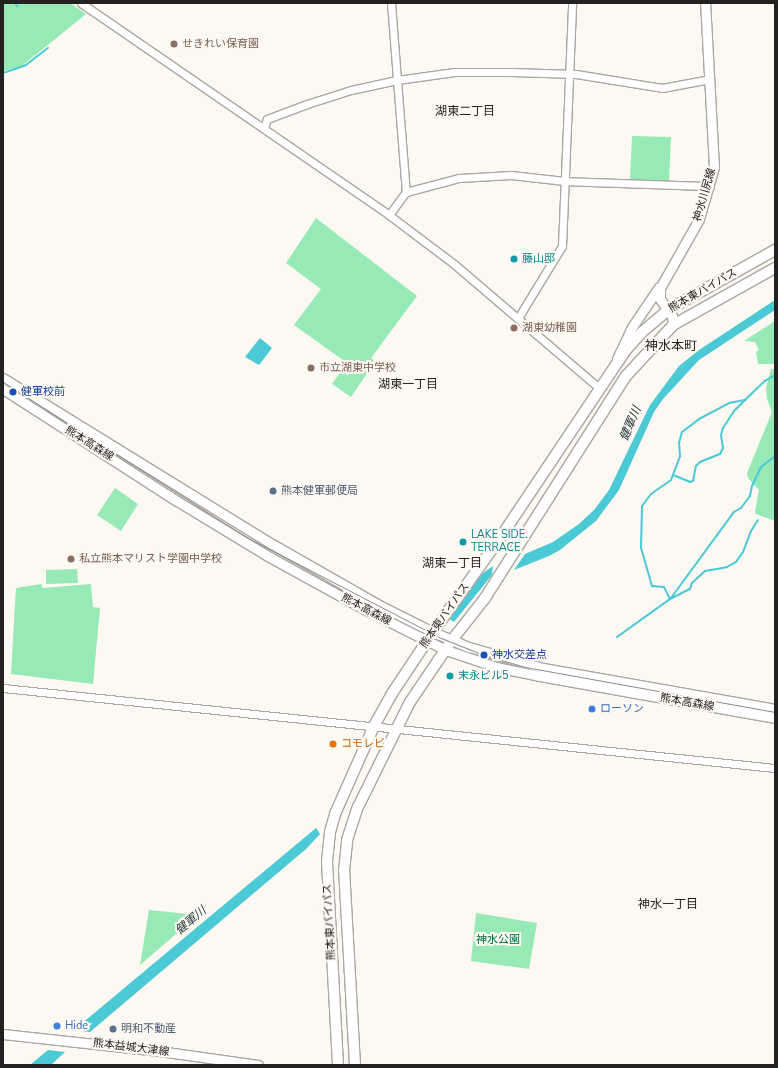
<!DOCTYPE html>
<html>
<head>
<meta charset="utf-8">
<style>
	body { margin:0 }
	#map { position:relative; width:778px; height:1068px; overflow:hidden; background:#fcf8f2; font-family:"Nunito Sans","Noto Sans JP",sans-serif }
	div>[style] { position:absolute }
	.green>* { inset:0; background:#97e9b5 }
	.water>* { inset:0; background:#4bc9d5 }
	.stream>* { height:2px; margin:-1px; padding:0 1px; transform-origin:1px; border-radius:1px; background:#4bc9d5 }
	.roads { filter:drop-shadow(1px 0 #aba7a1) drop-shadow(-1px 0 #aba7a1) drop-shadow(0 1px #aba7a1) drop-shadow(0 -1px #aba7a1) }
	.minor>* { height:7px; margin:-3.5px; padding:0 3.5px; transform-origin:3.5px; border-radius:3.5px; background:#fff }
	.major>* { height:9px; margin:-4.5px; padding:0 4.5px; transform-origin:4.5px; border-radius:4.5px; background:#fff }
	.highway>* { height:10px; margin:-5px; padding:0 5px; transform-origin:5px; border-radius:5px; background:#fff }
	.tram>* { height:1px; margin:-0.5px; padding:0 0.5px; transform-origin:0.5px; border-radius:0.5px; background:#908d89 }
	.dots>* { width:11px; height:11px; translate:-50% -50%; box-sizing:border-box; border:2px solid #fcf8f2; border-radius:50% }
	span { translate:-50% -50%; white-space:nowrap; text-align:center; line-height:1.15; -webkit-text-stroke:4px #fcf8f2; paint-order:stroke }
	.education-label { font-size:11px; color:#785e54 }
	.left { translate:0 -50%; text-align:left }
	.street-label { font-size:11px; color:#242220 }
	.culture-label { font-size:11px; color:#0d838f }
	.transit-label { font-size:11px; color:#164399 }
	.service-label { font-size:11px; color:#4e5e75 }
	.shop-label { font-size:11px; color:#366cbe }
	.food-label { font-size:11px; color:#c56008 }
	.park-label { font-size:11px; color:#00693b }
	.neighbourhood-label { font-size:12px; color:#242220 }
	.water-label { font-size:12px; color:#1c3234; font-style:italic }
	.quarter-label { font-size:13px; color:#242220 }
	.frame { position:absolute; inset:0; border:4px solid #242220; pointer-events:none }
</style>
</head>
<body>
<div id="map">
	<div class="green">
		<i style="clip-path:polygon(3px 3px,70px 3px,86px 14px,22px 66px,3px 71px)"></i>
		<i style="clip-path:polygon(632px 136px,671px 137px,669px 182px,630px 180px)"></i>
		<i style="clip-path:polygon(316px 218px,417px 296px,371px 358px,375px 362px,351px 397px,332px 384px,347px 363px,294px 325px,321px 289px,286px 263px)"></i>
		<i style="clip-path:polygon(775px 321px,775px 364px,758px 364px,756px 352px,759px 350px,755px 342px,744px 341px)"></i>
		<i style="clip-path:polygon(771px 369px,775px 369px,775px 521px,756px 514px,755px 511px,759px 490px,748px 478px,747px 473px,772px 412px,767px 399px,766px 388px)"></i>
		<i style="clip-path:polygon(115px 488px,138px 504px,121px 531px,97px 515px)"></i>
		<i style="clip-path:polygon(77px 569px,78px 583px,46px 584px,46px 570px)"></i>
		<i style="clip-path:polygon(41px 584px,43px 588px,91px 584px,93px 607px,100px 608px,93px 684px,11px 674px,16px 588px)"></i>
		<i style="clip-path:polygon(149px 910px,198px 915px,140px 965px)"></i>
		<i style="clip-path:polygon(476px 913px,537px 923px,529px 969px,471px 961px)"></i>
	</div>
	<div class="water">
		<i style="clip-path:polygon(775px 300px,775px 310px,699px 360px,663px 399px,654px 412px,619px 490px,596px 521px,560px 550px,549px 556px,514px 570px,525px 554px,553px 542px,579px 524px,594px 510px,609px 490px,650px 405px,679px 366px,699px 350px)"></i>
		<i style="clip-path:polygon(260px 338px,272px 348px,259px 365px,245px 357px)"></i>
		<i style="clip-path:polygon(493px 566px,492px 575px,454px 622px,448px 618px,483px 573px)"></i>
		<i style="clip-path:polygon(316px 828px,320px 834px,306px 849px,90px 1032px,74px 1030px)"></i>
		<i style="clip-path:polygon(48px 1050px,65px 1052px,51px 1065px,30px 1065px)"></i>
	</div>
	<div class="stream">
		<i style="left:15px;top:3px;width:4px;rotate:56deg"></i>
		<i style="left:3px;top:73px;width:24px;rotate:-19deg"></i>
		<i style="left:26px;top:65px;width:28px;rotate:-38deg"></i>
		<i style="left:673px;top:475px;width:18px;rotate:22deg"></i>
		<i style="left:690px;top:482px;width:3px;rotate:-18deg"></i>
		<i style="left:693px;top:481px;width:15px;rotate:-79deg"></i>
		<i style="left:696px;top:466px;width:6px;rotate:-45deg"></i>
		<i style="left:700px;top:462px;width:22px;rotate:-22deg"></i>
		<i style="left:720px;top:454px;width:7px;rotate:-63deg"></i>
		<i style="left:723px;top:448px;width:13px;rotate:-99deg"></i>
		<i style="left:721px;top:435px;width:7px;rotate:-74deg"></i>
		<i style="left:723px;top:428px;width:20px;rotate:-57deg"></i>
		<i style="left:734px;top:411px;width:16px;rotate:-45deg"></i>
		<i style="left:671px;top:598px;width:107px;rotate:-53.8deg"></i>
		<i style="left:734px;top:512px;width:8px;rotate:-30deg"></i>
		<i style="left:741px;top:508px;width:15px;rotate:-53deg"></i>
		<i style="left:750px;top:496px;width:10px;rotate:-79deg"></i>
		<i style="left:752px;top:486px;width:21px;rotate:-65deg"></i>
		<i style="left:761px;top:467px;width:18px;rotate:-38deg"></i>
		<i style="left:670px;top:599px;width:13px;rotate:-117deg"></i>
		<i style="left:664px;top:587px;width:12px;rotate:-175deg"></i>
		<i style="left:652px;top:586px;width:40px;rotate:-106deg"></i>
		<i style="left:641px;top:548px;width:42px;rotate:-88.6deg"></i>
		<i style="left:642px;top:506px;width:15px;rotate:-53deg"></i>
		<i style="left:651px;top:494px;width:24px;rotate:-35deg"></i>
		<i style="left:671px;top:480px;width:26px;rotate:-69deg"></i>
		<i style="left:680px;top:456px;width:13px;rotate:-94deg"></i>
		<i style="left:679px;top:443px;width:11px;rotate:-75deg"></i>
		<i style="left:682px;top:432px;width:21px;rotate:-37deg"></i>
		<i style="left:699px;top:419px;width:34px;rotate:-28deg"></i>
		<i style="left:729px;top:403px;width:16px;rotate:-11deg"></i>
		<i style="left:745px;top:400px;width:28px;rotate:-44deg"></i>
		<i style="left:765px;top:381px;width:12px;rotate:-31deg"></i>
		<i style="left:617px;top:637px;width:65px;rotate:-35.6deg"></i>
		<i style="left:670px;top:599px;width:22px;rotate:-27deg"></i>
		<i style="left:690px;top:589px;width:6px;rotate:-72deg"></i>
		<i style="left:692px;top:583px;width:18px;rotate:-43deg"></i>
		<i style="left:705px;top:571px;width:22px;rotate:-10deg"></i>
		<i style="left:727px;top:567px;width:10px;rotate:-29deg"></i>
		<i style="left:736px;top:562px;width:12px;rotate:-55deg"></i>
		<i style="left:743px;top:552px;width:22px;rotate:-69deg"></i>
		<i style="left:751px;top:531px;width:13px;rotate:-58deg"></i>
	</div>
	<div class="roads">
		<div class="minor">
			<i style="left:81px;top:3px;width:374px;rotate:34.5deg"></i>
			<i style="left:389px;top:215px;width:81px;rotate:37deg"></i>
			<i style="left:454px;top:264px;width:191px;rotate:40.5deg"></i>
			<i style="left:391px;top:3px;width:190px;rotate:85.5deg"></i>
			<i style="left:264px;top:128px;width:9px;rotate:-72deg"></i>
			<i style="left:267px;top:119px;width:43px;rotate:-20.6deg"></i>
			<i style="left:307px;top:104px;width:46px;rotate:-17.7deg"></i>
			<i style="left:351px;top:90px;width:47px;rotate:-12.3deg"></i>
			<i style="left:397px;top:80px;width:58px;rotate:-8deg"></i>
			<i style="left:454px;top:72px;width:57px"></i>
			<i style="left:511px;top:72px;width:65px;rotate:1.8deg"></i>
			<i style="left:576px;top:74px;width:87px;rotate:9.2deg"></i>
			<i style="left:662px;top:88px;width:49px;rotate:-10.6deg"></i>
			<i style="left:389px;top:215px;width:29px;rotate:-54deg"></i>
			<i style="left:406px;top:192px;width:55px;rotate:-14.8deg"></i>
			<i style="left:459px;top:178px;width:52px;rotate:-3.3deg"></i>
			<i style="left:511px;top:175px;width:54px;rotate:6.3deg"></i>
			<i style="left:565px;top:181px;width:145px;rotate:2deg"></i>
			<i style="left:518px;top:318px;width:84px;rotate:-58.6deg"></i>
			<i style="left:562px;top:246px;width:243px;rotate:-87.6deg"></i>
			<i style="left:3px;top:688px;width:776px;rotate:5.92deg"></i>
		</div>
		<div class="major">
			<i style="left:673px;top:325px;width:9px;rotate:-96deg"></i>
			<i style="left:672px;top:316px;width:21px;rotate:-125deg"></i>
			<i style="left:660px;top:299px;width:11px;rotate:-90deg"></i>
			<i style="left:660px;top:288px;width:79px;rotate:-60.5deg"></i>
			<i style="left:699px;top:219px;width:54px;rotate:-73.9deg"></i>
			<i style="left:714px;top:167px;width:164px;rotate:-93.1deg"></i>
			<i style="left:617px;top:359px;width:35px;rotate:-65deg"></i>
			<i style="left:632px;top:327px;width:48px;rotate:-56deg"></i>
			<i style="left:3px;top:378px;width:316px;rotate:31.7deg"></i>
			<i style="left:272px;top:544px;width:121px;rotate:29.7deg"></i>
			<i style="left:377px;top:604px;width:63px;rotate:26.6deg"></i>
			<i style="left:433px;top:632px;width:39px;rotate:23deg"></i>
			<i style="left:469px;top:647px;width:77px;rotate:15.8deg"></i>
			<i style="left:543px;top:668px;width:236px;rotate:10deg"></i>
			<i style="left:3px;top:389px;width:207px;rotate:32.8deg"></i>
			<i style="left:177px;top:501px;width:104px;rotate:31.2deg"></i>
			<i style="left:266px;top:555px;width:112px;rotate:28.9deg"></i>
			<i style="left:364px;top:609px;width:92px;rotate:26.6deg"></i>
			<i style="left:446px;top:650px;width:53px;rotate:18.8deg"></i>
			<i style="left:496px;top:667px;width:45px;rotate:11.6deg"></i>
			<i style="left:540px;top:676px;width:239px;rotate:10.1deg"></i>
			<i style="left:3px;top:1034px;width:157px;rotate:6.2deg"></i>
			<i style="left:159px;top:1051px;width:100px;rotate:8deg"></i>
		</div>
		<div class="highway">
			<i style="left:338px;top:1065px;width:204px;rotate:-93.1deg"></i>
			<i style="left:327px;top:861px;width:29px;rotate:-84deg"></i>
			<i style="left:330px;top:832px;width:19px;rotate:-74deg"></i>
			<i style="left:335px;top:814px;width:96px;rotate:-66.1deg"></i>
			<i style="left:374px;top:726px;width:39px;rotate:-61deg"></i>
			<i style="left:393px;top:692px;width:72px;rotate:-56.3deg"></i>
			<i style="left:433px;top:632px;width:115px;rotate:-54.5deg"></i>
			<i style="left:500px;top:538px;width:225px;rotate:-56.2deg"></i>
			<i style="left:625px;top:351px;width:25px;rotate:-48deg"></i>
			<i style="left:642px;top:332px;width:34px;rotate:-40deg"></i>
			<i style="left:668px;top:310px;width:123px;rotate:-29.3deg"></i>
			<i style="left:355px;top:1065px;width:194px;rotate:-93.2deg"></i>
			<i style="left:344px;top:871px;width:31px;rotate:-84deg"></i>
			<i style="left:347px;top:840px;width:35px;rotate:-72deg"></i>
			<i style="left:358px;top:807px;width:117px;rotate:-63.7deg"></i>
			<i style="left:410px;top:702px;width:75px;rotate:-55.9deg"></i>
			<i style="left:452px;top:640px;width:53px;rotate:-51.8deg"></i>
			<i style="left:485px;top:598px;width:263px;rotate:-57.6deg"></i>
			<i style="left:626px;top:376px;width:69px;rotate:-47.3deg"></i>
			<i style="left:673px;top:325px;width:117px;rotate:-29.2deg"></i>
		</div>
	</div>
	<div class="tram">
		<i style="left:3px;top:382px;width:290px;rotate:32.5deg"></i>
		<i style="left:248px;top:538px;width:217px;rotate:27.4deg"></i>
		<i style="left:441px;top:638px;width:46px;rotate:21.6deg"></i>
		<i style="left:484px;top:655px;width:43px;rotate:16.3deg"></i>
		<i style="left:525px;top:667px;width:254px;rotate:10.2deg"></i>
	</div>
	<div class="dots">
		<i style="left:174px;top:44px;background:#8d6e63"></i>
		<i style="left:514px;top:259px;background:#0f9aa8"></i>
		<i style="left:514px;top:328px;background:#8d6e63"></i>
		<i style="left:311px;top:368px;background:#8d6e63"></i>
		<i style="left:13px;top:392px;background:#1a4fb4"></i>
		<i style="left:273px;top:491px;background:#5c6f8a"></i>
		<i style="left:463px;top:542px;background:#0f9aa8"></i>
		<i style="left:71px;top:559px;background:#8d6e63"></i>
		<i style="left:484px;top:655px;background:#1a4fb4"></i>
		<i style="left:450px;top:676px;background:#0f9aa8"></i>
		<i style="left:592px;top:709px;background:#3f7fe0"></i>
		<i style="left:333px;top:744px;background:#e8710a"></i>
		<i style="left:57px;top:1026px;background:#3f7fe0"></i>
		<i style="left:113px;top:1029px;background:#5c6f8a"></i>
	</div>
	<div class="education-label">
		<span class="left" style="left:182px;top:44px">せきれい保育園</span>
		<span class="left" style="left:522px;top:328px">湖東幼稚園</span>
		<span class="left" style="left:319px;top:368px">市立湖東中学校</span>
		<span class="left" style="left:79px;top:559px">私立熊本マリスト学園中学校</span>
	</div>
	<div class="street-label">
		<span style="left:705px;top:195px;rotate:-74deg">神水川尻線</span>
		<span style="left:703px;top:291px;rotate:-30deg">熊本東バイパス</span>
		<span style="left:89px;top:444px;rotate:32deg">熊本高森線</span>
		<span style="left:366px;top:610px;rotate:28deg">熊本高森線</span>
		<span style="left:445px;top:616px;rotate:-55deg">熊本東バイパス</span>
		<span style="left:687px;top:703px;rotate:10deg">熊本高森線</span>
		<span style="left:330px;top:922px;rotate:-93deg">熊本東バイパス</span>
		<span style="left:131px;top:1048px;rotate:7deg">熊本益城大津線</span>
	</div>
	<div class="culture-label">
		<span class="left" style="left:522px;top:259px">藤山邸</span>
		<span class="left" style="left:471px;top:542px">LAKE SIDE.<br>TERRACE</span>
		<span class="left" style="left:458px;top:676px">末永ビル5</span>
	</div>
	<div class="transit-label">
		<span class="left" style="left:21px;top:392px">健軍校前</span>
		<span class="left" style="left:492px;top:655px">神水交差点</span>
	</div>
	<div class="service-label">
		<span class="left" style="left:281px;top:491px">熊本健軍郵便局</span>
		<span class="left" style="left:121px;top:1029px">明和不動産</span>
	</div>
	<div class="shop-label">
		<span class="left" style="left:600px;top:709px">ローソン</span>
		<span class="left" style="left:65px;top:1026px">Hide</span>
	</div>
	<div class="food-label">
		<span class="left" style="left:341px;top:744px">コモレビ</span>
	</div>
	<div class="park-label">
		<span style="left:498px;top:940px">神水公園</span>
	</div>
	<div class="neighbourhood-label">
		<span style="left:465px;top:112px">湖東二丁目</span>
		<span style="left:408px;top:385px">湖東一丁目</span>
		<span style="left:452px;top:564px">湖東一丁目</span>
		<span style="left:668px;top:905px">神水一丁目</span>
	</div>
	<div class="water-label">
		<span style="left:631px;top:424px;rotate:-67deg">健軍川</span>
		<span style="left:191px;top:921px;rotate:-40deg">健軍川</span>
	</div>
	<div class="quarter-label">
		<span style="left:671px;top:346px">神水本町</span>
	</div>
	<div class="frame"></div>
</div>
</body>
</html>
